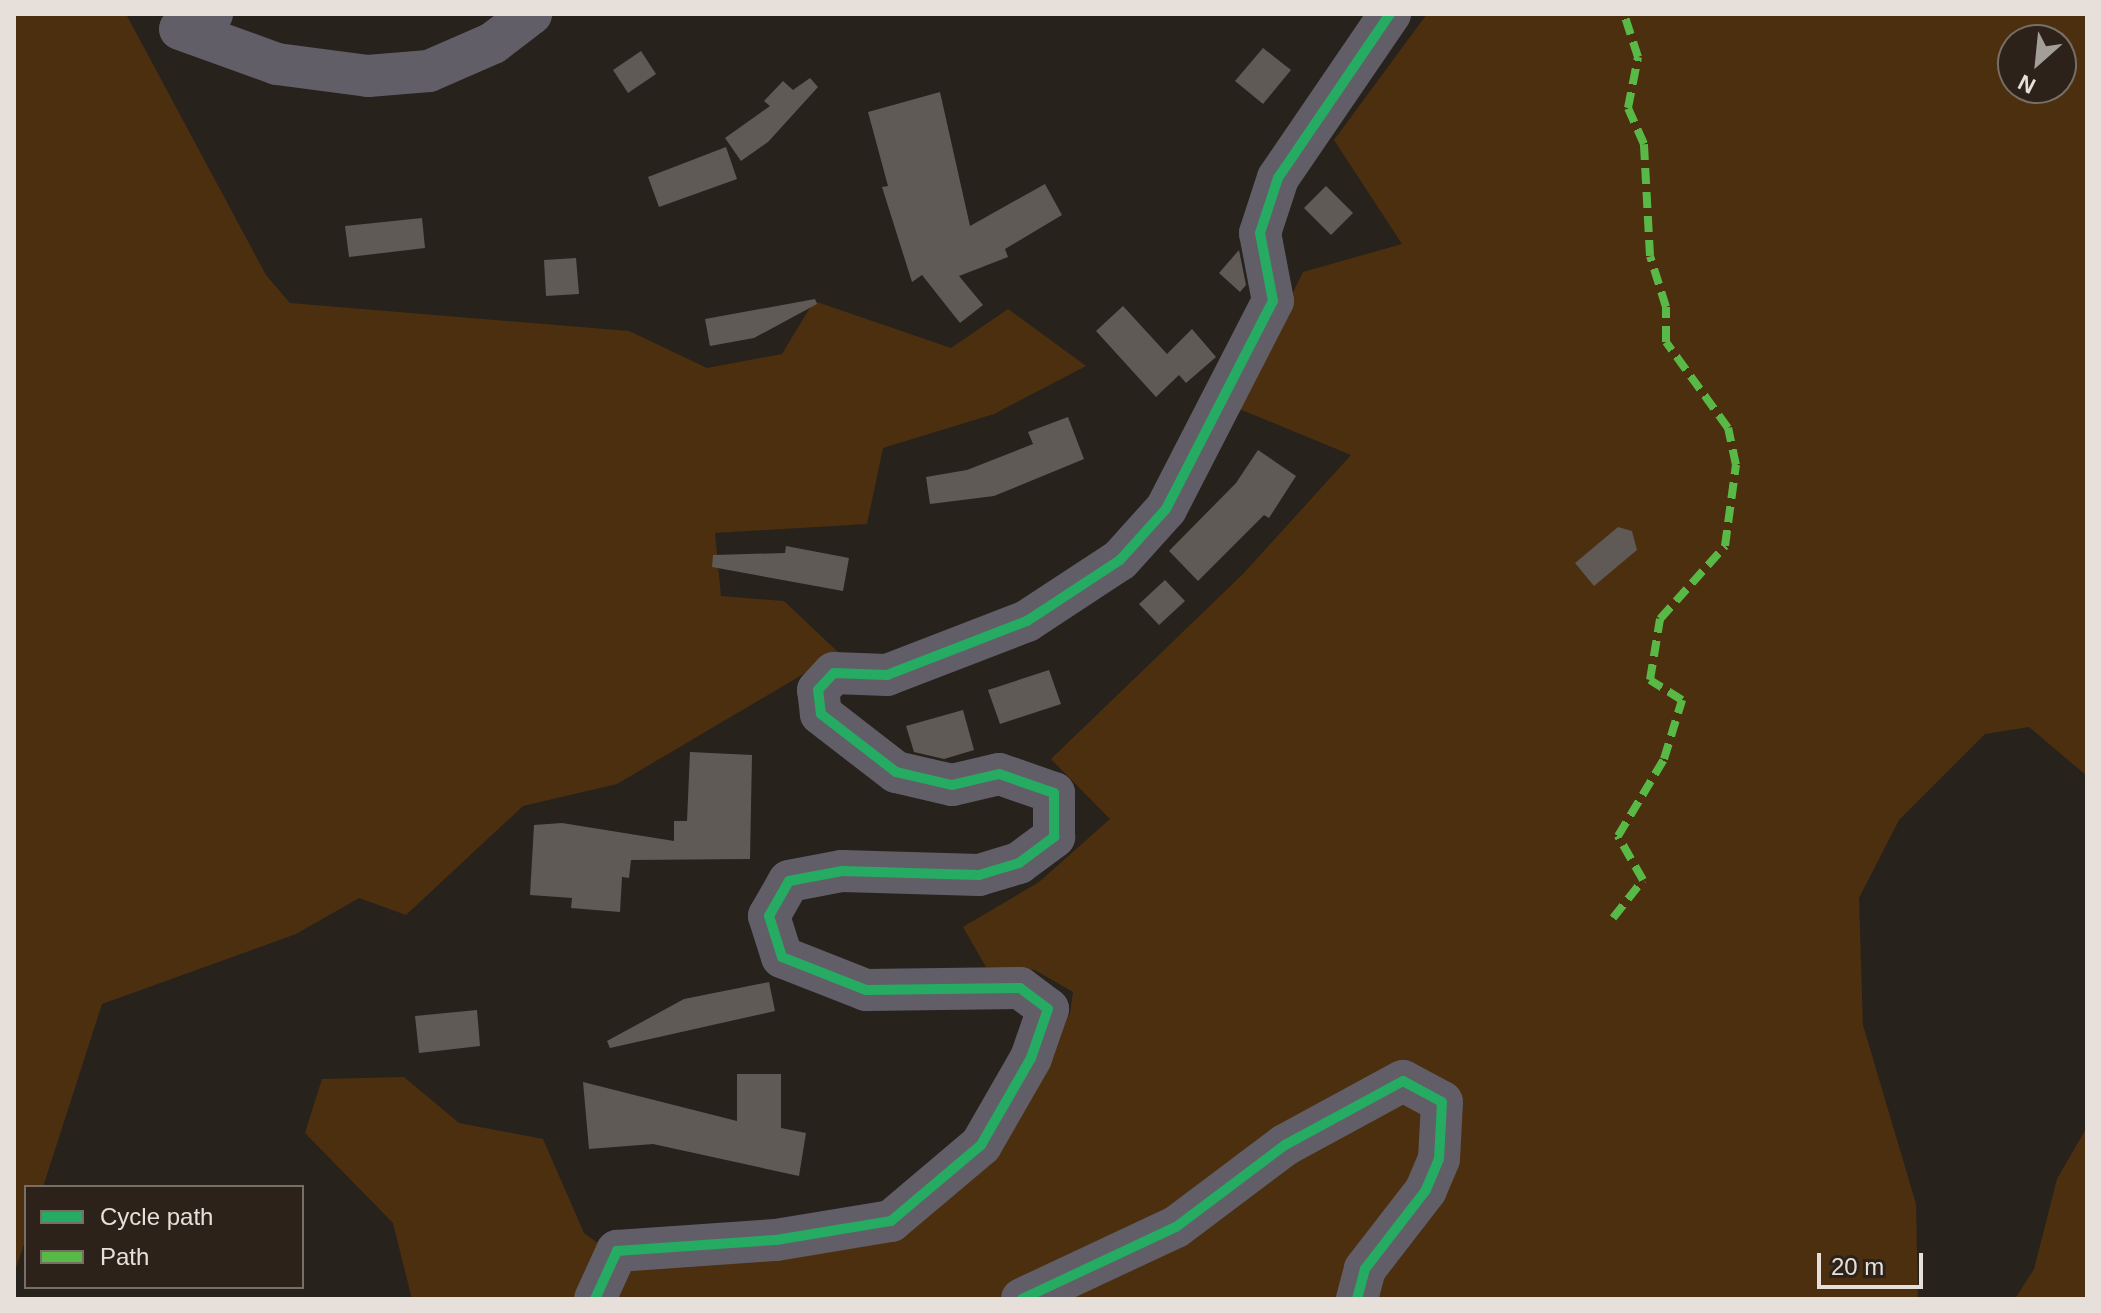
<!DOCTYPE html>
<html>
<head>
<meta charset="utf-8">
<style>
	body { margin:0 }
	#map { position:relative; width:2101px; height:1313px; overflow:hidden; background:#28221d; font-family:Arial,sans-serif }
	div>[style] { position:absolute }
	.green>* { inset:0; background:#4b2f0f }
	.building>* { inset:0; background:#5f5a56 }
	.street>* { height:42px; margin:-21px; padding:0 21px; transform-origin:21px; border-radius:21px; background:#615e68 }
	.quiet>* { height:8px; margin-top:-4px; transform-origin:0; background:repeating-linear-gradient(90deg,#58b947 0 16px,transparent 0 24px) }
	.cycleway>* { height:10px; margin:-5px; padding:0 5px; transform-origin:5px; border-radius:5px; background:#26ab63 }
	span { translate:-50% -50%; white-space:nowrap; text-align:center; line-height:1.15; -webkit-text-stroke:8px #2c2219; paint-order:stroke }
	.frame { position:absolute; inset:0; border:16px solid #e7e0da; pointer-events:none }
	.legend { position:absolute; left:24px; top:1185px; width:280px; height:104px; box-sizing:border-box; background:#2c2219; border:2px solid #776e66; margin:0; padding:10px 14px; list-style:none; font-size:24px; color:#e7e0da }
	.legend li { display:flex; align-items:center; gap:16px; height:40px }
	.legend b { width:40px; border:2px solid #776e66 }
	.north { position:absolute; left:1997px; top:24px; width:80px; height:80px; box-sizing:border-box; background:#2c2219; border:2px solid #776e66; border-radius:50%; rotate:207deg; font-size:22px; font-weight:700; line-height:32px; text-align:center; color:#e7e0da }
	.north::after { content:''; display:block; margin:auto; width:28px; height:36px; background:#a49e98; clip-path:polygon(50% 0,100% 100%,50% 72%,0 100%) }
	.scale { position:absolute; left:1817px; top:1253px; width:106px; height:36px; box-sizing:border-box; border:4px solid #e7e0da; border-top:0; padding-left:10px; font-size:24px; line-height:28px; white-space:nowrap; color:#e7e0da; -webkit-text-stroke:6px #2c2219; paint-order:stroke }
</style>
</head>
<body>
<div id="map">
	<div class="green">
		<i style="clip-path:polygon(14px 14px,126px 14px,266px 275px,290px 303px,629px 331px,707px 368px,782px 354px,814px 301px,951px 348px,1008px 309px,1086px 366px,994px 414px,883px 448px,867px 524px,715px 533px,721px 596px,784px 601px,839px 653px,617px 784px,523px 806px,406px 915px,359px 898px,296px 934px,102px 1004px,43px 1187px,26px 1187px,26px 1238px,14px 1274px)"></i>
		<i style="clip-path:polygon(evenodd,1427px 14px,2087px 14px,2087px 776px,2029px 727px,1985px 734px,1899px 820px,1859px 898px,1863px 1025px,1916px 1204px,1918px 1299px,412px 1299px,393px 1223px,305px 1133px,322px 1079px,404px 1077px,459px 1123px,543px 1139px,584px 1233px,632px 1268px,765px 1257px,988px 1153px,1070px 1013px,1073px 992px,1035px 970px,986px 967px,963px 927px,1039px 882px,1110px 819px,1051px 759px,1244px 573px,1351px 455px,1237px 408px,1303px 272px,1402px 244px,1334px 140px,1427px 14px,2013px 40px,2061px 40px,2061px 88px,2013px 88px,2013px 40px)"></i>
		<i style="clip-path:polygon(2087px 1127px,2087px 1299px,2015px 1299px,2034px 1269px,2057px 1179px)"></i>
	</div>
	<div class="building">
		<i style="clip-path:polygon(1263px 48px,1291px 70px,1263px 104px,1235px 81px)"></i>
		<i style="clip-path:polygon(641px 51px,656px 74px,628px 93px,613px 70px)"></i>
		<i style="clip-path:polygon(810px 78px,818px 87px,768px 142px,741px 161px,725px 138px,770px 106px,764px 101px,783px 81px,793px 90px)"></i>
		<i style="clip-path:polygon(940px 92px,970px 226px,1045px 184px,1062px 215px,1005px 249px,1008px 257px,959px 276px,983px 305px,960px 323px,922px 275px,912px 282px,882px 187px,888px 186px,868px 112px)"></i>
		<i style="clip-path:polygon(726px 147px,737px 179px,659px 207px,648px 177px)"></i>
		<i style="clip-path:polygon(1326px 186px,1353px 213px,1331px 235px,1304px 208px)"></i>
		<i style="clip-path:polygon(422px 218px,425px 248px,349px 257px,345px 226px)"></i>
		<i style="clip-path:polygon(1239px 250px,1246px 285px,1240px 292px,1219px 273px)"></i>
		<i style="clip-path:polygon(576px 258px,579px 294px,546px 296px,544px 260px)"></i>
		<i style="clip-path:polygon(815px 299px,817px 304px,754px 338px,710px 346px,705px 319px)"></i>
		<i style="clip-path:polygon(1123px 306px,1167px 354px,1192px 329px,1216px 357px,1186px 383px,1179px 375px,1156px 397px,1096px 331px)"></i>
		<i style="clip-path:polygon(1068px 417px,1084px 459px,994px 496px,930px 504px,926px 477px,967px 470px,1033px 444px,1028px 432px)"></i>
		<i style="clip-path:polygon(1258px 450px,1296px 476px,1269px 518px,1264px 515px,1198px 581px,1169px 551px,1236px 483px)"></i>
		<i style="clip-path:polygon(1618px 527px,1632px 531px,1637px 550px,1594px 586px,1575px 563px)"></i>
		<i style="clip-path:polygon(786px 546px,849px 558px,843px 591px,712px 567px,713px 555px,785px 553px)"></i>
		<i style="clip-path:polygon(1165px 580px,1185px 601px,1159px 625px,1139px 604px)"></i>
		<i style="clip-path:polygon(1049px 670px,1061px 704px,1000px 724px,988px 690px)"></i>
		<i style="clip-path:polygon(963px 710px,974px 750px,944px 759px,914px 752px,906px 726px)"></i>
		<i style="clip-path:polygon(690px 752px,752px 755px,750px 859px,631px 860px,629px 878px,622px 877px,620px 912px,571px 908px,572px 898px,530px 895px,534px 825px,562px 823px,674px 841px,674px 821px,687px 821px)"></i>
		<i style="clip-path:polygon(769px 982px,775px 1011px,610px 1048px,607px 1041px,684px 999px)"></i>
		<i style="clip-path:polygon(477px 1010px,480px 1046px,419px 1053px,415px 1016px)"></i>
		<i style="clip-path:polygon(737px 1074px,781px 1074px,781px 1128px,806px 1133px,799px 1176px,653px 1144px,589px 1149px,583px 1082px,737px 1121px)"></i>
	</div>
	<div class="street">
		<i style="left:212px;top:14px;width:35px;rotate:155deg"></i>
		<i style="left:180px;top:29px;width:103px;rotate:19.8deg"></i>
		<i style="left:277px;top:64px;width:92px;rotate:7.5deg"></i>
		<i style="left:368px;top:76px;width:61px;rotate:-4.7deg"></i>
		<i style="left:429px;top:71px;width:70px;rotate:-23.6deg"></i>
		<i style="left:493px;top:43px;width:48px;rotate:-37.3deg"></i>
		<i style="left:595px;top:1299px;width:53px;rotate:-65.4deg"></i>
		<i style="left:617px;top:1251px;width:159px;rotate:-4deg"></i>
		<i style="left:776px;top:1240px;width:117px;rotate:-9.4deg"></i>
		<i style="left:891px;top:1221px;width:118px;rotate:-40.2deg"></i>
		<i style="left:981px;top:1145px;width:100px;rotate:-60.1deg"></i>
		<i style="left:1031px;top:1058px;width:52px;rotate:-70.9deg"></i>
		<i style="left:1048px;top:1009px;width:35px;rotate:-143deg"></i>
		<i style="left:1020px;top:988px;width:154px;rotate:179.3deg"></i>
		<i style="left:866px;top:990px;width:90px;rotate:-158.6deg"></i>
		<i style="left:782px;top:957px;width:43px;rotate:-107.6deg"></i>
		<i style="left:769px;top:916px;width:40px;rotate:-60.3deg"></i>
		<i style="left:789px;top:881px;width:54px;rotate:-10.7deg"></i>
		<i style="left:842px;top:871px;width:137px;rotate:1.7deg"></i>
		<i style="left:979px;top:875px;width:42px;rotate:-16.7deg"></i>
		<i style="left:1019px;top:863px;width:44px;rotate:-36.6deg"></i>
		<i style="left:1054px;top:837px;width:44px;rotate:-90deg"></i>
		<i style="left:1054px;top:793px;width:58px;rotate:-160.9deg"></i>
		<i style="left:999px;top:774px;width:48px;rotate:166.8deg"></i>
		<i style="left:952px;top:785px;width:57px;rotate:-166.9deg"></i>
		<i style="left:896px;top:772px;width:95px;rotate:-142.3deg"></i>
		<i style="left:821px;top:714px;width:24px;rotate:-97deg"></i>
		<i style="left:818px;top:690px;width:23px;rotate:-47deg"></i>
		<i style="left:834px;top:673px;width:53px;rotate:2.2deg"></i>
		<i style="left:887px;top:675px;width:150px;rotate:-21.1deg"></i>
		<i style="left:1027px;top:621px;width:111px;rotate:-33.3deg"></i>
		<i style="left:1120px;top:560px;width:69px;rotate:-48deg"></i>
		<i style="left:1166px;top:509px;width:234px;rotate:-62.8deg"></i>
		<i style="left:1273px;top:301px;width:69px;rotate:-100.8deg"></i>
		<i style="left:1260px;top:233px;width:58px;rotate:-71.9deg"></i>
		<i style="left:1278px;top:178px;width:199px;rotate:-55.7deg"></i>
		<i style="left:1022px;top:1299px;width:170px;rotate:-25.1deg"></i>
		<i style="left:1176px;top:1227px;width:136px;rotate:-37deg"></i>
		<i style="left:1285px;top:1145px;width:134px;rotate:-28.5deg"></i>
		<i style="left:1403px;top:1081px;width:44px;rotate:28.3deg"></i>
		<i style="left:1442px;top:1102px;width:57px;rotate:93deg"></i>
		<i style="left:1439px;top:1159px;width:34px;rotate:113deg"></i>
		<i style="left:1426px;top:1190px;width:100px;rotate:127.7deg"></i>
		<i style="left:1365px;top:1269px;width:31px;rotate:105deg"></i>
	</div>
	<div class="quiet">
		<i style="left:1613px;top:918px;width:48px;rotate:-51.7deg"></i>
		<i style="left:1643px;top:880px;width:51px;rotate:-119.6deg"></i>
		<i style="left:1618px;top:836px;width:90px;rotate:-59.1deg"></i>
		<i style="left:1664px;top:759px;width:62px;rotate:-73deg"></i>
		<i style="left:1682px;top:700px;width:38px;rotate:-148deg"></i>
		<i style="left:1650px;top:680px;width:62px;rotate:-80.7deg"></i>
		<i style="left:1660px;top:619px;width:98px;rotate:-48.3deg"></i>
		<i style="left:1725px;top:546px;width:82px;rotate:-82.3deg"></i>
		<i style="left:1736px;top:465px;width:38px;rotate:-102deg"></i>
		<i style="left:1728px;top:428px;width:106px;rotate:-125.8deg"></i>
		<i style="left:1666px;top:342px;width:35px;rotate:-90deg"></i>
		<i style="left:1666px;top:307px;width:53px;rotate:-107.4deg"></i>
		<i style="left:1650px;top:256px;width:112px;rotate:-93.1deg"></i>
		<i style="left:1644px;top:144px;width:39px;rotate:-114deg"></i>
		<i style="left:1628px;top:108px;width:52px;rotate:-78.9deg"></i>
		<i style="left:1638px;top:57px;width:45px;rotate:-108deg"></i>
	</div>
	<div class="cycleway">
		<i style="left:595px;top:1299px;width:53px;rotate:-65.4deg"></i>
		<i style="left:617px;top:1251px;width:159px;rotate:-4deg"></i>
		<i style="left:776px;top:1240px;width:117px;rotate:-9.4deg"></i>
		<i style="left:891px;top:1221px;width:118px;rotate:-40.2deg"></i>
		<i style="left:981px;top:1145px;width:100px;rotate:-60.1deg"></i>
		<i style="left:1031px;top:1058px;width:52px;rotate:-70.9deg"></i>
		<i style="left:1048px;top:1009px;width:35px;rotate:-143deg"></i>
		<i style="left:1020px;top:988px;width:154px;rotate:179.3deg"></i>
		<i style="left:866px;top:990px;width:90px;rotate:-158.6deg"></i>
		<i style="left:782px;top:957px;width:43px;rotate:-107.6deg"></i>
		<i style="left:769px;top:916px;width:40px;rotate:-60.3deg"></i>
		<i style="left:789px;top:881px;width:54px;rotate:-10.7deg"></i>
		<i style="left:842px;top:871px;width:137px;rotate:1.7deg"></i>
		<i style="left:979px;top:875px;width:42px;rotate:-16.7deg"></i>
		<i style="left:1019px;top:863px;width:44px;rotate:-36.6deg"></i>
		<i style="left:1054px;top:837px;width:44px;rotate:-90deg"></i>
		<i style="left:1054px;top:793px;width:58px;rotate:-160.9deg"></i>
		<i style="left:999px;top:774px;width:48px;rotate:166.8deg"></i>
		<i style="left:952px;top:785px;width:57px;rotate:-166.9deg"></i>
		<i style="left:896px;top:772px;width:95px;rotate:-142.3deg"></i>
		<i style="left:821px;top:714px;width:24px;rotate:-97deg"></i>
		<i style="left:818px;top:690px;width:23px;rotate:-47deg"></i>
		<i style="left:834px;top:673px;width:53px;rotate:2.2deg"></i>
		<i style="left:887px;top:675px;width:150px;rotate:-21.1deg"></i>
		<i style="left:1027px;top:621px;width:111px;rotate:-33.3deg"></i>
		<i style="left:1120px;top:560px;width:69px;rotate:-48deg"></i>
		<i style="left:1166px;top:509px;width:234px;rotate:-62.8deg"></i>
		<i style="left:1273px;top:301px;width:69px;rotate:-100.8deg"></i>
		<i style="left:1260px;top:233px;width:58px;rotate:-71.9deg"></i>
		<i style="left:1278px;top:178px;width:199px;rotate:-55.7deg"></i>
		<i style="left:1022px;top:1299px;width:170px;rotate:-25.1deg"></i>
		<i style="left:1176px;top:1227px;width:136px;rotate:-37deg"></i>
		<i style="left:1285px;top:1145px;width:134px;rotate:-28.5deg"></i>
		<i style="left:1403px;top:1081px;width:44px;rotate:28.3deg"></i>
		<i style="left:1442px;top:1102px;width:57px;rotate:93deg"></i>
		<i style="left:1439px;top:1159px;width:34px;rotate:113deg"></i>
		<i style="left:1426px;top:1190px;width:100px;rotate:127.7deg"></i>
		<i style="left:1365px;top:1269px;width:31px;rotate:105deg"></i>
	</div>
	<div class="frame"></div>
	<ul class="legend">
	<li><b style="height:10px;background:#26ab63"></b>Cycle path</li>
	<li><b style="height:10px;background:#58b947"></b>Path</li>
	</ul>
	<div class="north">N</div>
	<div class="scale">20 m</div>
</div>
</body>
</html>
